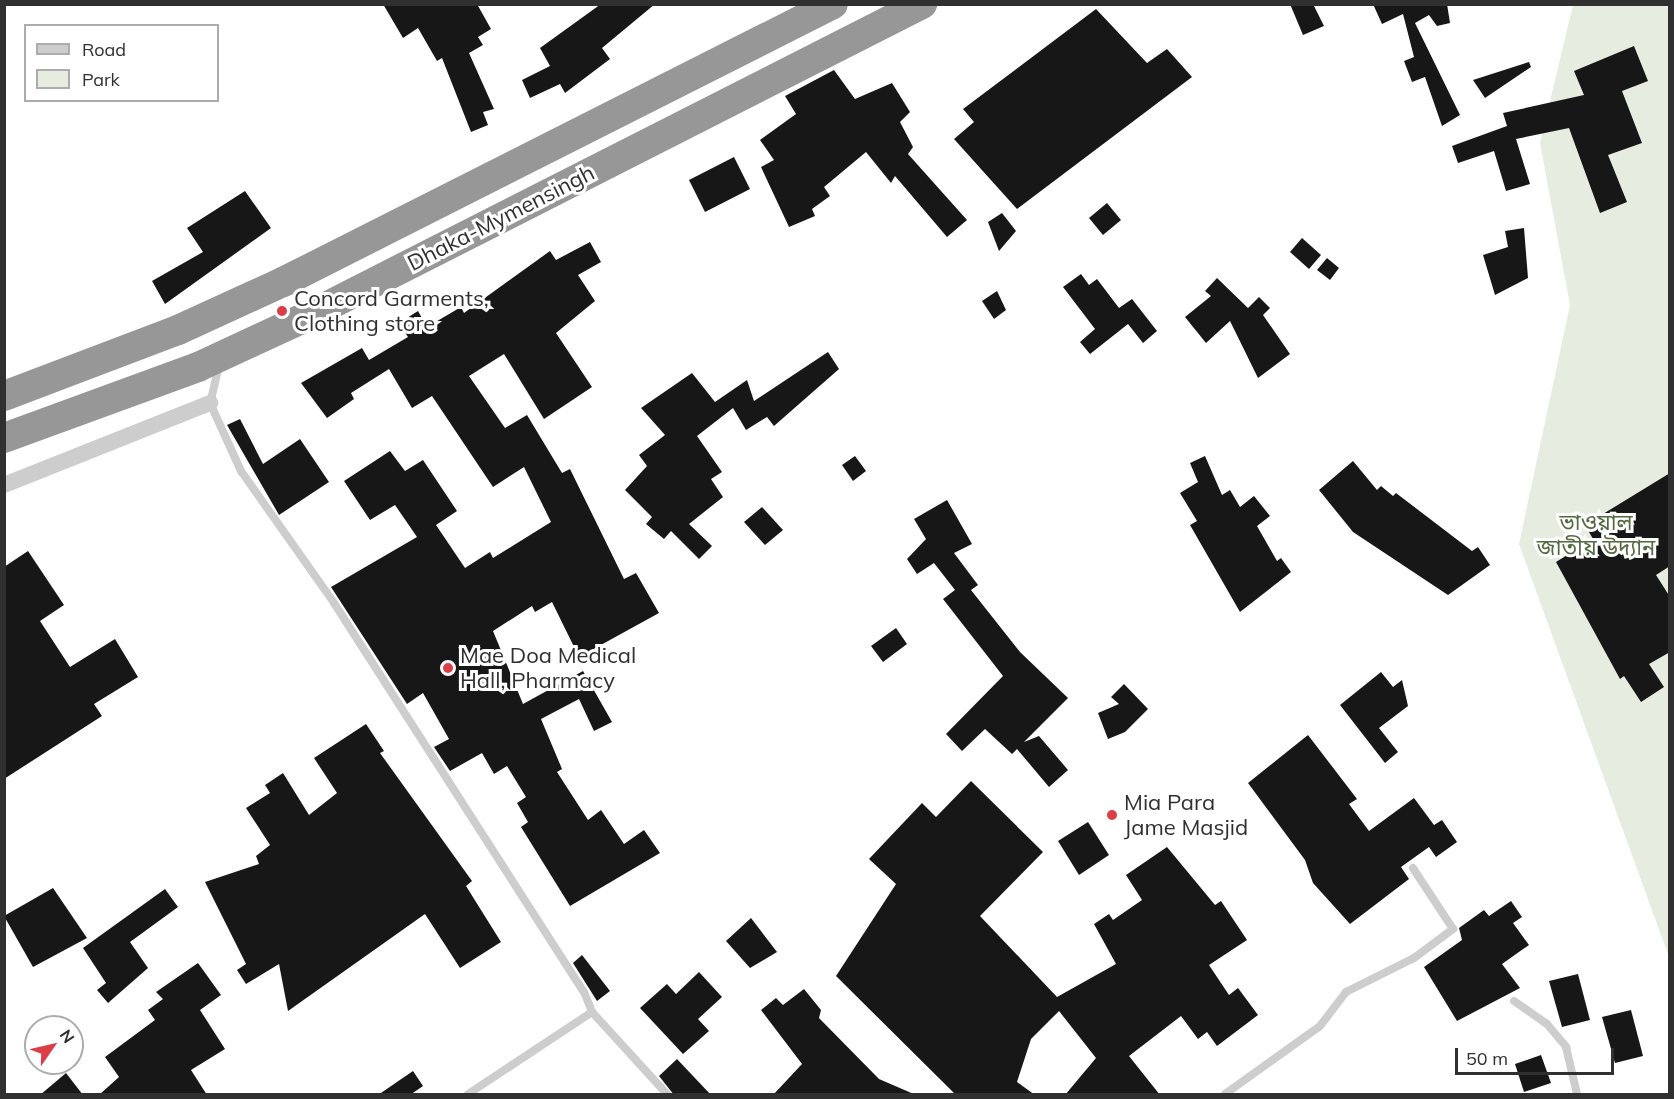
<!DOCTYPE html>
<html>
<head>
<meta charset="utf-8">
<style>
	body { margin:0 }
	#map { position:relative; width:1674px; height:1099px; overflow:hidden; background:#fff; font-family:Mulish,"Noto Sans Bengali",sans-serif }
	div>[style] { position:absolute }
	.green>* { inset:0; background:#e6ecdf }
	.building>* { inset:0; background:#171717 }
	.lane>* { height:8px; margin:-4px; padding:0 4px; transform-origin:4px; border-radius:4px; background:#cdcdcd }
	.street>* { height:16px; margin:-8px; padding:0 8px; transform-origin:8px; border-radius:8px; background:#cdcdcd }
	.highway>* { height:30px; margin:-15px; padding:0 15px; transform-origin:15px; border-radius:15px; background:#979797 }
	.dots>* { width:16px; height:16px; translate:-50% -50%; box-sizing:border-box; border:3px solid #fff; border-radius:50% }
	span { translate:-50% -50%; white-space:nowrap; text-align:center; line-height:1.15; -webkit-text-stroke:6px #fff; paint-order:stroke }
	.street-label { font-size:22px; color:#303030 }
	.poi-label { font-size:22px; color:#303030 }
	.left { translate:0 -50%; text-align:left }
	.park-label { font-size:22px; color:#536a40 }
	.frame { position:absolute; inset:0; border:6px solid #303030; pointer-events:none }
	.legend { position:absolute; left:24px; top:24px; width:195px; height:78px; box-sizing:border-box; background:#fff; border:2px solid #acacac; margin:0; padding:8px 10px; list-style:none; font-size:18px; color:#303030 }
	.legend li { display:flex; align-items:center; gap:12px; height:30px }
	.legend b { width:30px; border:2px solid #acacac }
	.north { position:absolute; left:24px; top:1015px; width:60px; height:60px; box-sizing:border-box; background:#fff; border:2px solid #acacac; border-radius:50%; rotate:56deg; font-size:16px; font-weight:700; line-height:24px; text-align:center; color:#303030 }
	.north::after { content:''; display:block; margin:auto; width:21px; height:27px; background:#db3e47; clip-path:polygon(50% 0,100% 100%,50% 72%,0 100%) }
	.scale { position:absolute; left:1455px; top:1048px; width:159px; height:27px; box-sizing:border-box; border:3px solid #303030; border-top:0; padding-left:8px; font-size:18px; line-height:21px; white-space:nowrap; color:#303030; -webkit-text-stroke:4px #fff; paint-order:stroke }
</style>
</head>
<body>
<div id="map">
	<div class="green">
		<i style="clip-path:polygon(1573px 5px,1669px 5px,1669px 957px,1519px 544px,1570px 305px,1540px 143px)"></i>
	</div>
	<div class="building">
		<i style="clip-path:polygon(383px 4px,477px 4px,491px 29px,478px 37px,483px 45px,469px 53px,494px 109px,483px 112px,488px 125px,471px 132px,442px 58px,437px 61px,418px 28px,403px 38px)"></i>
		<i style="clip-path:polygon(601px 4px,655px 4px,602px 48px,610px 59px,565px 93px,560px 84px,530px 98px,522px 80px,550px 66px,540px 48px)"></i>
		<i style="clip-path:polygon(1290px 4px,1313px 4px,1324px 26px,1303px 35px)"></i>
		<i style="clip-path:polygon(1373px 4px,1447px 4px,1450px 23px,1437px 26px,1429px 15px,1415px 23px,1460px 115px,1442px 126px,1425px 77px,1412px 82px,1404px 61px,1414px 57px,1403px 14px,1382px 24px)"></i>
		<i style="clip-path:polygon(1096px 9px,1147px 63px,1167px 49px,1192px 77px,1017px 209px,954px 139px,974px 122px,963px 109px)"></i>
		<i style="clip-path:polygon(1634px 46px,1648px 81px,1622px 91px,1642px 143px,1608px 155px,1627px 202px,1600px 213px,1569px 128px,1516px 139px,1530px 184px,1506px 191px,1494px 151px,1458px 163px,1452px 146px,1507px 126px,1503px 113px,1584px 95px,1574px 71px)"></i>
		<i style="clip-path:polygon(1529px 62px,1531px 67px,1485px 98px,1473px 80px)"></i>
		<i style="clip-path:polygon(834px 70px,855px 99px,892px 83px,910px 112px,900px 122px,913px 147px,908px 154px,967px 220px,947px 237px,895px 176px,891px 183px,866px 152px,824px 187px,830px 196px,812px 209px,815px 216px,789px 227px,761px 167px,774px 160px,760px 140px,796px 114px,785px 96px)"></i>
		<i style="clip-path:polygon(734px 157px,750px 189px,705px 212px,689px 180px)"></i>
		<i style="clip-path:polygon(245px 191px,271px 228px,165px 304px,152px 281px,203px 252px,187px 228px)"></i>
		<i style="clip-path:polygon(1107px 203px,1121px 220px,1103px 235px,1089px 218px)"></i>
		<i style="clip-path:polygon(1002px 213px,1016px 231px,999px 251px,988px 222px)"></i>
		<i style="clip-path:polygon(1524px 228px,1528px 278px,1495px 295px,1483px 255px,1508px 247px,1505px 231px)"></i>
		<i style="clip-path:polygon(1302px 238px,1321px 255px,1309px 269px,1290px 252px)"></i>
		<i style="clip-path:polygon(590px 242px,601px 262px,578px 275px,595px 301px,556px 333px,592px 387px,544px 419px,504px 354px,469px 376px,505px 428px,527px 415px,562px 473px,570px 469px,624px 579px,636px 573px,659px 613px,579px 657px,552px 602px,535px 612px,532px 606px,493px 631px,523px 704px,583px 671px,612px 722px,594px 731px,579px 699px,541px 719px,562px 769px,557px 772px,588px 820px,601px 810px,624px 844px,644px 830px,660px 853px,570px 906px,521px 827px,528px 822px,517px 803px,526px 797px,507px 766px,494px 774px,482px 753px,450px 771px,434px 747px,449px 739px,423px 693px,407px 704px,331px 587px,417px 537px,395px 505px,370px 520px,344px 481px,390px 451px,405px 471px,423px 460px,457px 511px,436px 525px,465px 568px,490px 552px,493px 558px,551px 522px,524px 467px,493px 487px,432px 396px,412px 408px,389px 369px,351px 393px,354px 399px,327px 418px,301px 383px,362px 348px,369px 360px,408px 337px,399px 323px,418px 311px,427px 327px,461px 307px,464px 313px,550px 251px,556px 260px)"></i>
		<i style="clip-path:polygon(1327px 258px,1339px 268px,1330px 280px,1317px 270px)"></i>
		<i style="clip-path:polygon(1081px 274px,1089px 285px,1097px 279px,1119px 308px,1132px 299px,1157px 331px,1143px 343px,1128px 324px,1090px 354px,1080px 342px,1095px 329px,1063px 287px)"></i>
		<i style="clip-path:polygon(1217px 278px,1248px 308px,1259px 297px,1270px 308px,1263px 315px,1290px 354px,1258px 378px,1230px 321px,1206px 343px,1185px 317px,1211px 296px,1205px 291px)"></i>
		<i style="clip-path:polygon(997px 291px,1006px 310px,994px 319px,982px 301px)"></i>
		<i style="clip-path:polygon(828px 352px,839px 369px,774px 426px,767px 417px,746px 430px,733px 408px,697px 436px,722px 472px,711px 479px,723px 497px,689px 524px,712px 546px,699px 559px,671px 531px,664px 539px,646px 524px,652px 517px,625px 490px,647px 466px,639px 455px,665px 435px,641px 408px,692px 373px,715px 402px,747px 380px,754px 401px)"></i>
		<i style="clip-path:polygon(240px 419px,263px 464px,300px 439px,329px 482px,279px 515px,227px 425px)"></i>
		<i style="clip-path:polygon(855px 456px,866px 471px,853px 481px,842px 465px)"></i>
		<i style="clip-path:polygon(1205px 456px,1222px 495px,1230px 490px,1240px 507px,1254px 496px,1270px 516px,1257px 526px,1277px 561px,1281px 558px,1291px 572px,1240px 612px,1190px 525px,1197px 521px,1180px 493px,1198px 482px,1190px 463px)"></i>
		<i style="clip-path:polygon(1353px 461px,1377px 490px,1381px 486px,1393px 496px,1396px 493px,1472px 551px,1478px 547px,1490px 565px,1448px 595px,1353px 532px,1319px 490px)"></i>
		<i style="clip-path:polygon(1670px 473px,1670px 566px,1656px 575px,1670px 597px,1670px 652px,1649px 664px,1664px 687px,1641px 702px,1624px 676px,1620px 679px,1556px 562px,1593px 539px,1585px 525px)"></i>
		<i style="clip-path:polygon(947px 500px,972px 544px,954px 553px,978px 585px,971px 590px,1020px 652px,1068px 698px,1024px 742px,1039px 736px,1068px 770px,1049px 787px,1017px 749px,1012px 754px,985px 729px,962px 751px,946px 734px,1003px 676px,943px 599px,955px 590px,934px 563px,917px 574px,907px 559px,926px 539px,914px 519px)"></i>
		<i style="clip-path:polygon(762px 507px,783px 530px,765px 545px,744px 522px)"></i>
		<i style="clip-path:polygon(28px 551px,64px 605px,40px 621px,70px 667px,115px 639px,138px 677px,94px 704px,102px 716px,4px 779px,4px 567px)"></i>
		<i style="clip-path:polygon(896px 628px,907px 644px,883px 662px,871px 646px)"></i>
		<i style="clip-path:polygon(1381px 672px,1393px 687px,1402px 680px,1408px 706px,1379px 728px,1398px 752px,1385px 763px,1340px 705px)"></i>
		<i style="clip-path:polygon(1124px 684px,1148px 709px,1125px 732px,1108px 739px,1098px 713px,1119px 704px,1111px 697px)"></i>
		<i style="clip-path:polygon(366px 724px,384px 751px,380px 753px,472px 881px,466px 886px,501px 942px,460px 968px,425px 914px,288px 1011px,279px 964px,246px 984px,237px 970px,246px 964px,205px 882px,259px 864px,256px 856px,270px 845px,246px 808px,270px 793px,265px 785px,283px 773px,309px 815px,337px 793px,314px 758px)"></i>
		<i style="clip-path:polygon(1308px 735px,1357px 799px,1349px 804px,1369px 831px,1414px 798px,1434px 825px,1442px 820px,1457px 842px,1436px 857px,1429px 847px,1401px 867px,1409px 879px,1350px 924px,1313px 883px,1305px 860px,1248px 783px)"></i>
		<i style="clip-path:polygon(971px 781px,1043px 852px,980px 916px,1057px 997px,1116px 964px,1094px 924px,1109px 914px,1113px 920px,1142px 900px,1126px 875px,1167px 847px,1215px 905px,1221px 901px,1247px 940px,1209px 965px,1229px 995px,1238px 988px,1258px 1015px,1217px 1046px,1207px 1032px,1198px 1039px,1181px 1016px,1129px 1056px,1160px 1095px,1065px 1095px,1096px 1058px,1059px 1011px,1031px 1039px,1017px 1082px,1035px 1095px,956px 1095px,836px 976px,896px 884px,869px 859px,922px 803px,936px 817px)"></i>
		<i style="clip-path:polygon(1088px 822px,1109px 855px,1079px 875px,1058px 841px)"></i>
		<i style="clip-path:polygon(53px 888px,87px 938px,33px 967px,4px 916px)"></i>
		<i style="clip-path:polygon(165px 889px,178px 907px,130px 942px,148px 968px,108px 1003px,97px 990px,106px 983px,83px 948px)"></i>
		<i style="clip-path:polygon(1511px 901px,1522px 917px,1513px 923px,1529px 945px,1502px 964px,1520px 988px,1457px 1021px,1424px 967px,1462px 940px,1459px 928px,1484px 910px,1489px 916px)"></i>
		<i style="clip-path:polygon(751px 918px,777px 952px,750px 968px,726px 941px)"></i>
		<i style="clip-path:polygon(582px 955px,610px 991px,597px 1001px,573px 963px)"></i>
		<i style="clip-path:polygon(198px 963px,221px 995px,200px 1010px,225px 1049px,191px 1070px,207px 1095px,99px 1095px,119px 1077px,105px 1057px,155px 1020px,148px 1010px,163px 999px,156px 992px)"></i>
		<i style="clip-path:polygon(699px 972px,722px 997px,698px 1019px,709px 1031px,683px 1054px,640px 1008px,667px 984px,676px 994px)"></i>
		<i style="clip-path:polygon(1578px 974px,1590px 1020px,1562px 1027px,1549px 981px)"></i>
		<i style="clip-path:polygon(804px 989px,821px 1010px,819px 1018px,879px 1079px,916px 1095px,773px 1095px,802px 1064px,761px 1010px,776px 998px,783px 1005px)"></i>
		<i style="clip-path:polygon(1631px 1010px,1643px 1056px,1615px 1063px,1602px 1017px)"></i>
		<i style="clip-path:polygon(1541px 1055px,1551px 1083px,1524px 1092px,1515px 1064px)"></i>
		<i style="clip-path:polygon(677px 1059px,711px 1095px,674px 1095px,659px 1076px)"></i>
		<i style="clip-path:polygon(413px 1071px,423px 1086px,410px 1095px,378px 1095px)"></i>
		<i style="clip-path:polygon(66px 1073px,83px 1095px,40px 1095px)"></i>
	</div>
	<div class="lane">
		<i style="left:219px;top:365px;width:39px;rotate:103deg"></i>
		<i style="left:210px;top:403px;width:75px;rotate:65.5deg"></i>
		<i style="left:241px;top:471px;width:161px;rotate:54.8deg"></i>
		<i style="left:334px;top:603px;width:462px;rotate:57.3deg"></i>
		<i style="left:584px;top:992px;width:22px;rotate:68deg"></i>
		<i style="left:592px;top:1012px;width:149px;rotate:146.5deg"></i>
		<i style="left:1514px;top:1001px;width:40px;rotate:34.9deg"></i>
		<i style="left:1547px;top:1024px;width:30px;rotate:50deg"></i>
		<i style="left:1566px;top:1047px;width:48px;rotate:76.8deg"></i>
		<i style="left:592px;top:1012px;width:111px;rotate:47.6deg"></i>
		<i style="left:1225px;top:1094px;width:117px;rotate:-35.6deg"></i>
		<i style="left:1320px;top:1026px;width:43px;rotate:-52.6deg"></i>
		<i style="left:1346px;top:992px;width:76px;rotate:-26.6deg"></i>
		<i style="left:1414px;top:958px;width:49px;rotate:-36.6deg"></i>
		<i style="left:1453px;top:929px;width:73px;rotate:-123.3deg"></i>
	</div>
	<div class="street">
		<i style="left:4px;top:485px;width:222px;rotate:-21.7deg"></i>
	</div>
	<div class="highway">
		<i style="left:4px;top:396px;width:186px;rotate:-20.8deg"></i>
		<i style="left:178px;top:330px;width:115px;rotate:-24.6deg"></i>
		<i style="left:283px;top:282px;width:616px;rotate:-26.81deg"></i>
		<i style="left:4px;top:438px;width:207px;rotate:-20.1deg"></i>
		<i style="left:198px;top:367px;width:121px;rotate:-24.9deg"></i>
		<i style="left:308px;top:316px;width:689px;rotate:-26.94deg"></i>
	</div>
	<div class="dots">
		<i style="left:282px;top:311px;background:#db3e47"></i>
		<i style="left:448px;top:668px;background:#db3e47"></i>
		<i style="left:1112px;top:815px;background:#db3e47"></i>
	</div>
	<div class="street-label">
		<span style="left:501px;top:218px;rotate:-27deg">Dhaka-Mymensingh</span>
	</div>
	<div class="poi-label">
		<span class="left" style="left:294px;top:311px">Concord Garments,<br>Clothing store</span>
		<span class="left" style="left:460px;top:668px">Mae Doa Medical<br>Hall, Pharmacy</span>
		<span class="left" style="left:1124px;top:815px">Mia Para<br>Jame Masjid</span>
	</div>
	<div class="park-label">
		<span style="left:1596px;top:535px">ভাওয়াল<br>জাতীয় উদ্যান</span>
	</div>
	<div class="frame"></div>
	<ul class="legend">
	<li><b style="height:8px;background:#cdcdcd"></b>Road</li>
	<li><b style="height:16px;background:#e6ecdf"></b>Park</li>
	</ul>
	<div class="north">N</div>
	<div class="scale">50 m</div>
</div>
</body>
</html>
